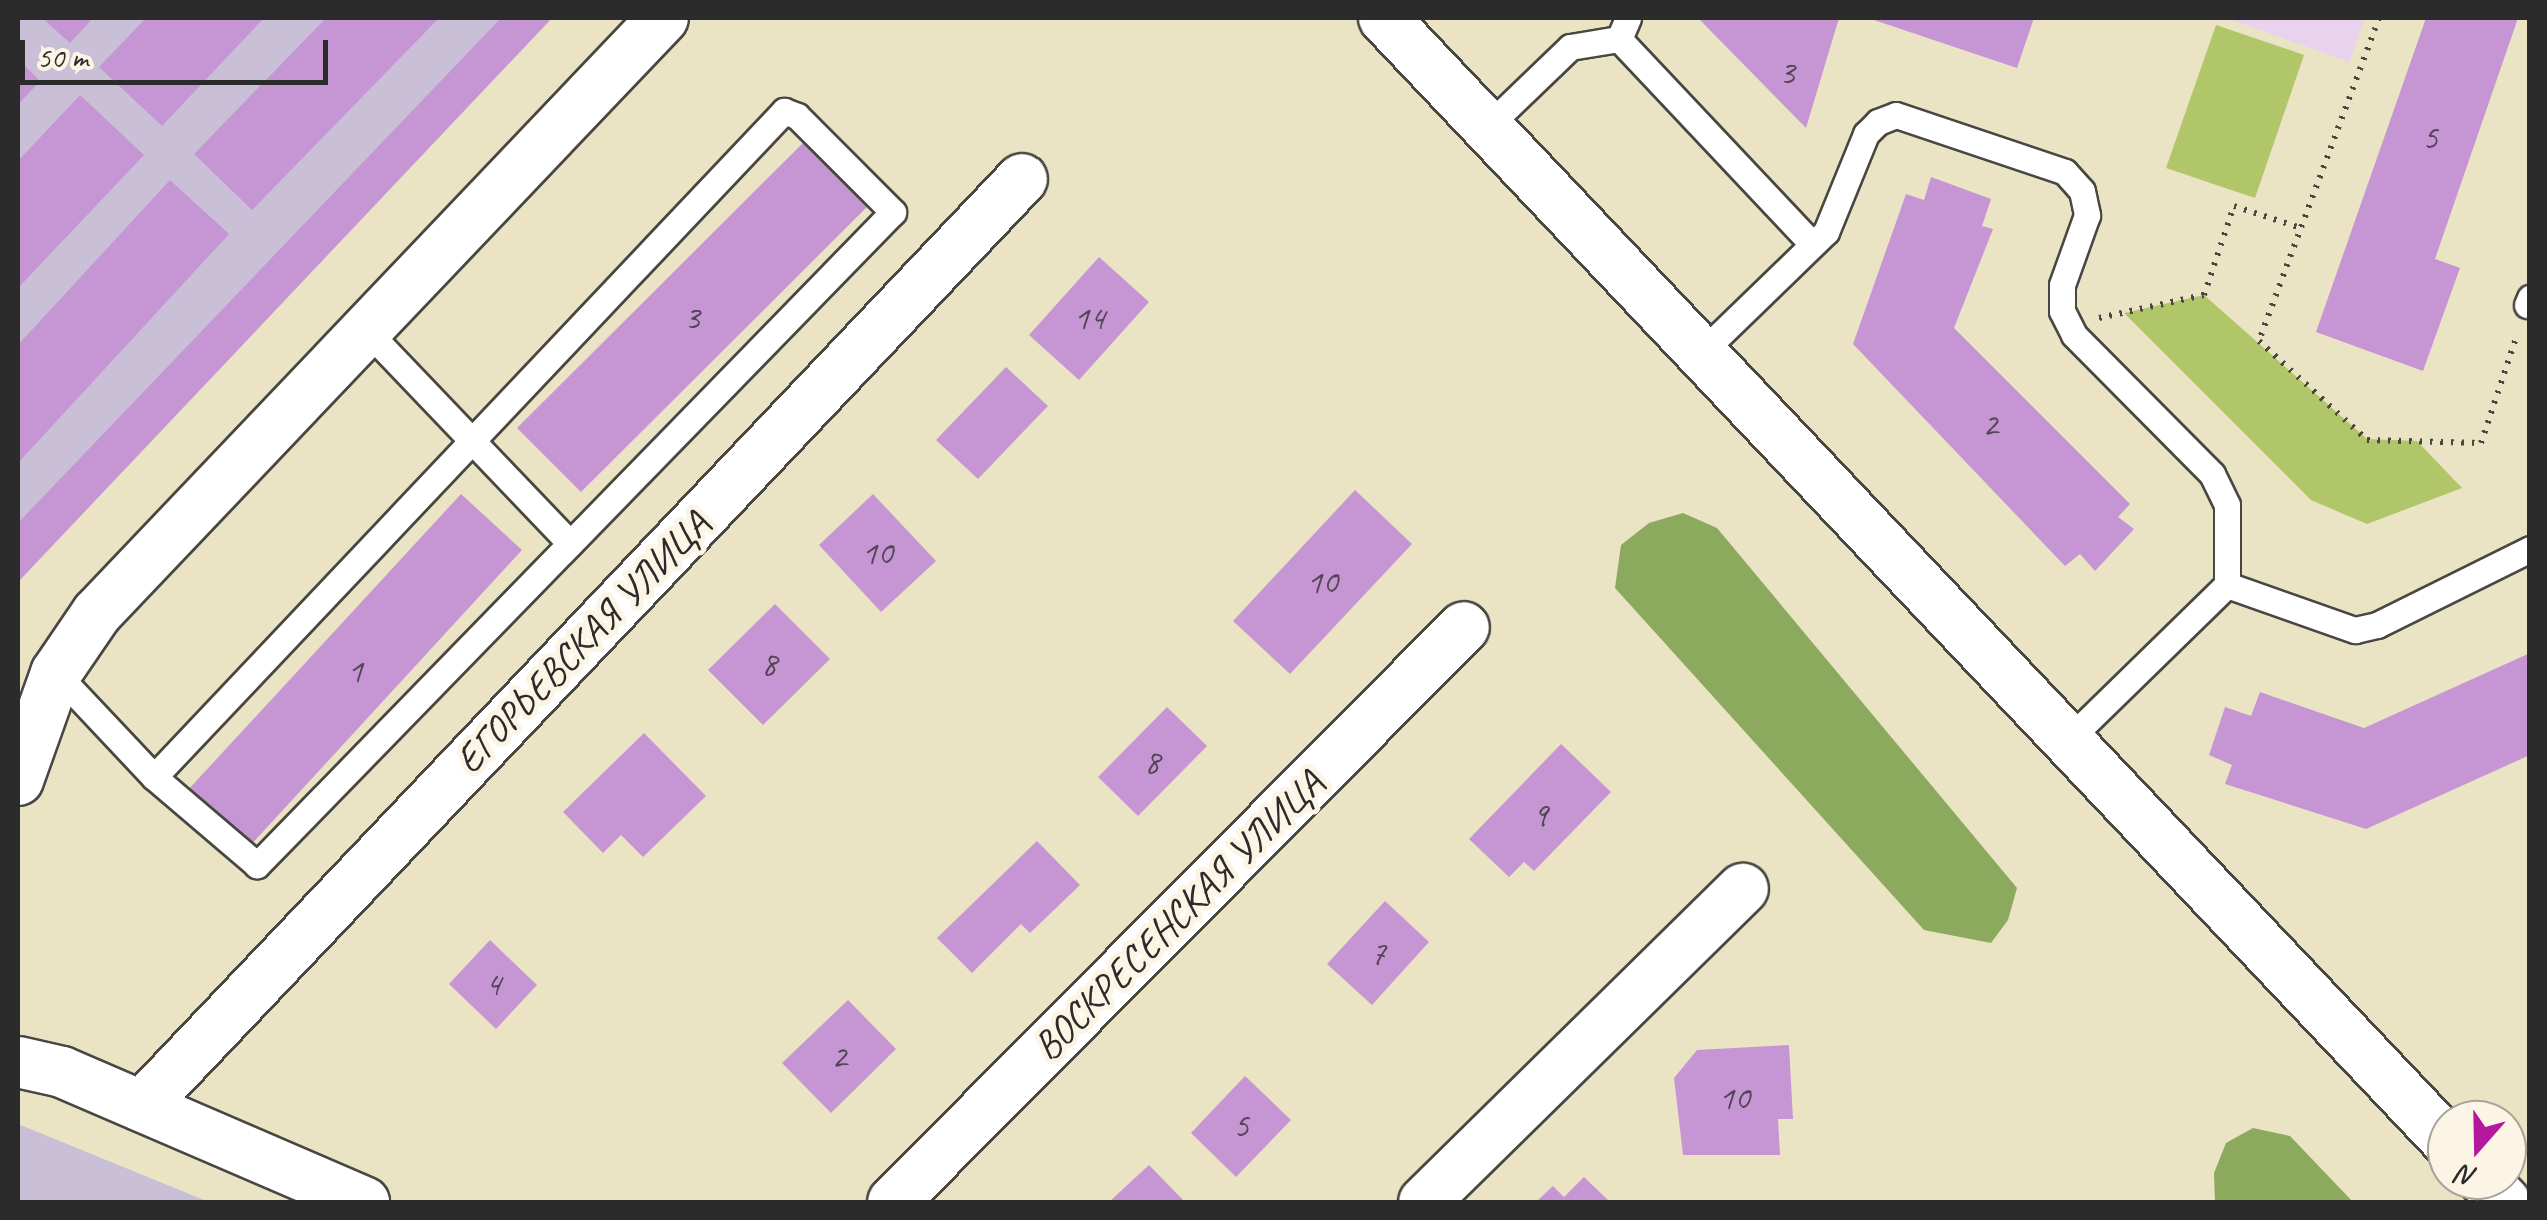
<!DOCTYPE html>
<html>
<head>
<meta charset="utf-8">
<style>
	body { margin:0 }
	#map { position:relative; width:2547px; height:1220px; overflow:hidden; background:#ebe4c4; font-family:Caveat,sans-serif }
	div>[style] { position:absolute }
	.built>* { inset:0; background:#e8d2ee }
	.industrial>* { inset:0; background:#c9bfd7 }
	.green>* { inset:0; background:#b1c569 }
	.forest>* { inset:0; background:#8caa5d }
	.building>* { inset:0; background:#c696d4 }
	.path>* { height:6px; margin-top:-3px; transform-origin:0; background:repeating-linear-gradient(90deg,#484742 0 2.5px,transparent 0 10.5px) }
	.roads { filter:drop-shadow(2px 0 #484742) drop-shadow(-2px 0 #484742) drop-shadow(0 2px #484742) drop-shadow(0 -2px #484742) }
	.service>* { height:25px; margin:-12.5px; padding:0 12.5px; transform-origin:12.5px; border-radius:12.5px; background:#fff }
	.minor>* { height:50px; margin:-25px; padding:0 25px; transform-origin:25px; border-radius:25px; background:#fff }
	span { translate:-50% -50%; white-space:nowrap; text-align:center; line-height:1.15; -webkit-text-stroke:10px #fcf5e5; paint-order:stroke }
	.number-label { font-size:35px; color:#524655 }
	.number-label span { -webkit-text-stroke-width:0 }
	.street-label { font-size:40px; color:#2b2b2b }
	.frame { position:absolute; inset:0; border:20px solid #2b2b2b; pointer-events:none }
	.north { position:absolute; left:2427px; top:1100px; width:100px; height:100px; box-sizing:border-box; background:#fcf5e5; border:2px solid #a8a49b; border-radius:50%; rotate:200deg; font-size:28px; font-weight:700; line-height:40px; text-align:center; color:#2b2b2b }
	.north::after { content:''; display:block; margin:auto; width:35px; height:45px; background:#b5179e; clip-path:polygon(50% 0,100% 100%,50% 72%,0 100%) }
	.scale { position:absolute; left:20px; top:40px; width:308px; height:45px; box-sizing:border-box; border:5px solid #2b2b2b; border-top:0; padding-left:12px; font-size:30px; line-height:35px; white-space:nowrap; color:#2b2b2b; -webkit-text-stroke:8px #fcf5e5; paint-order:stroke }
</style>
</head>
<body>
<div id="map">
	<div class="built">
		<i style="clip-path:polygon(2227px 18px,2365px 18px,2349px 62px)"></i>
	</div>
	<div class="industrial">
		<i style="clip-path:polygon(18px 18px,552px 18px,18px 582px)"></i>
		<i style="clip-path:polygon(18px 1124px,209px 1202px,18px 1202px)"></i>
	</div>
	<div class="green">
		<i style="clip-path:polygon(2216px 25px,2304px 55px,2255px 198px,2166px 168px)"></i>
		<i style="clip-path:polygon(2204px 295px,2367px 439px,2417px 441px,2462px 488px,2367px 524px,2311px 500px,2124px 313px)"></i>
	</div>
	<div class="forest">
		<i style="clip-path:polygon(1683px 513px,1717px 528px,2017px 888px,2008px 920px,1991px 943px,1924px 930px,1615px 588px,1621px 545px,1649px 523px)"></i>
		<i style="clip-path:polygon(2253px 1128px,2290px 1136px,2353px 1202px,2215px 1202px,2214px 1173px,2226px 1143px)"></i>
	</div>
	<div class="building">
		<i style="clip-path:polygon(42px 18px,93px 18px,70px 43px)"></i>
		<i style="clip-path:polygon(146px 18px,264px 18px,162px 126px,99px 67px)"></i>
		<i style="clip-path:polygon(326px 18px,439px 18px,252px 210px,194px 154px)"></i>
		<i style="clip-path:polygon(501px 18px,552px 18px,18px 582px,18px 523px)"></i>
		<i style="clip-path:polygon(1698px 18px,1839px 18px,1806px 128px)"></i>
		<i style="clip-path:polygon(1868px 18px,2034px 18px,2017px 68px)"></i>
		<i style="clip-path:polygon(2426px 18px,2518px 18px,2435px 259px,2460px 268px,2423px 371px,2316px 332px)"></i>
		<i style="clip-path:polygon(18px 59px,40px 81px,18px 105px)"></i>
		<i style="clip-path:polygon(80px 95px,144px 155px,18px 288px,18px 161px)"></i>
		<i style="clip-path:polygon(803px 143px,867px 207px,581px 492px,517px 428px)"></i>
		<i style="clip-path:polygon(1931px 177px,1991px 199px,1982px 226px,1993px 229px,1954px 328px,2130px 504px,2118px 517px,2134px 529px,2095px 571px,2080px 554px,2065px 566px,1853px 344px,1906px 194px,1924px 200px)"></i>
		<i style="clip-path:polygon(170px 180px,229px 234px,18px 463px,18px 345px)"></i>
		<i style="clip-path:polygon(1099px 257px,1149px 302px,1079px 380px,1029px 335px)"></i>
		<i style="clip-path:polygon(1006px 367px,1048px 406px,978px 479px,936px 440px)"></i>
		<i style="clip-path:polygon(1355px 490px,1412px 544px,1290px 674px,1233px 621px)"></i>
		<i style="clip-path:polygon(461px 494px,522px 550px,248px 848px,187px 791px)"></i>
		<i style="clip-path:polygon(873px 494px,936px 561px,881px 612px,819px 545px)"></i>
		<i style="clip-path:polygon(775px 604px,830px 659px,763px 725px,708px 670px)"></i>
		<i style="clip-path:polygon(2530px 653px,2530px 755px,2366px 829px,2225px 784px,2232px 765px,2209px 755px,2225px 707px,2251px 716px,2260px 692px,2364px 728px)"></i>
		<i style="clip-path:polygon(1167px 707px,1207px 746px,1138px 816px,1098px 777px)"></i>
		<i style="clip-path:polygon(644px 733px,706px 796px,643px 857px,621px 835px,603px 853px,563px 812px)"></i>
		<i style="clip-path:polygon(1561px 744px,1611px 792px,1534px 871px,1524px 862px,1509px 877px,1469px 839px)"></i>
		<i style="clip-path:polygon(1037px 841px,1080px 885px,1030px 933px,1021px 924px,972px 973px,937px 938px)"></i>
		<i style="clip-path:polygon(1385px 901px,1429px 942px,1372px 1005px,1327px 964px)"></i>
		<i style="clip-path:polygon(490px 940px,537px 985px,496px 1029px,449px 984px)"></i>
		<i style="clip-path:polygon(848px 1000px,896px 1049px,831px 1113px,782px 1063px)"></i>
		<i style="clip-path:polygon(1789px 1045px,1793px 1119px,1778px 1119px,1780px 1155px,1683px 1155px,1674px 1078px,1697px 1050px)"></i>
		<i style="clip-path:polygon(1245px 1076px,1291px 1120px,1236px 1177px,1191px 1133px)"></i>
		<i style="clip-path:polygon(1149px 1165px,1185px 1202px,1109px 1202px)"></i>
		<i style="clip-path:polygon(1584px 1177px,1610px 1202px,1536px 1202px,1553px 1186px,1564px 1197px)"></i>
	</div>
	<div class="path">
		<i style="left:2379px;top:18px;width:345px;rotate:110.4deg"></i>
		<i style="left:2259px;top:341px;width:147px;rotate:42.5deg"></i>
		<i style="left:2367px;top:440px;width:114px;rotate:1.5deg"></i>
		<i style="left:2481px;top:443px;width:114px;rotate:-71.6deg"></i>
		<i style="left:2099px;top:318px;width:107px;rotate:-12.4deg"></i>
		<i style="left:2204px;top:295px;width:94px;rotate:-71.4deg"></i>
		<i style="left:2234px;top:206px;width:71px;rotate:18.2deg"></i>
	</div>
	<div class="roads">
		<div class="service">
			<i style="left:1628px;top:18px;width:23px;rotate:113deg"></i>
			<i style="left:1619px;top:39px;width:282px;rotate:46.7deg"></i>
			<i style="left:1488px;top:126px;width:114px;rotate:-43.9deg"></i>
			<i style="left:1570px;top:47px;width:50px;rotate:-9.3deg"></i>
			<i style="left:2527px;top:305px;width:8px;rotate:-67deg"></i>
			<i style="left:369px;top:333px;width:291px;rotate:46.3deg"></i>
			<i style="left:1702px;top:352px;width:173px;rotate:-44.1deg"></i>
			<i style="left:1826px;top:232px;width:106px;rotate:-67.8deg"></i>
			<i style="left:1866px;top:134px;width:17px;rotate:-45deg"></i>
			<i style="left:1878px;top:122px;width:19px;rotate:-21deg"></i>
			<i style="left:1896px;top:115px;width:178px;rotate:18.6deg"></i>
			<i style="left:2065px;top:172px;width:25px;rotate:48deg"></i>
			<i style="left:2082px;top:191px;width:25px;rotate:78deg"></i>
			<i style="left:2087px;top:215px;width:74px;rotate:109.7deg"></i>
			<i style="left:2062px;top:285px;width:26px;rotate:90deg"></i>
			<i style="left:2062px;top:311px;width:27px;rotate:63deg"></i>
			<i style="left:2074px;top:335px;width:196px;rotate:45.2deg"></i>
			<i style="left:2212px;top:474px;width:34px;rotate:64deg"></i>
			<i style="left:2227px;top:505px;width:80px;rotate:90deg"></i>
			<i style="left:56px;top:673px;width:143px;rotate:46.7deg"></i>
			<i style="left:154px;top:777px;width:917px;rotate:-46.59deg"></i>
			<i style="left:784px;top:111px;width:14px;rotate:21deg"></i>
			<i style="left:797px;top:116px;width:136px;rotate:45deg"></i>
			<i style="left:893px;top:212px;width:912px;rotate:134.24deg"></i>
			<i style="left:257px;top:865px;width:135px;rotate:-139.5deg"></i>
			<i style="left:2068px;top:740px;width:222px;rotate:-44.3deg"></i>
			<i style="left:2227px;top:585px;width:136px;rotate:19.4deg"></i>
			<i style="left:2355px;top:630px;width:23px;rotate:-13deg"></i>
			<i style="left:2377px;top:625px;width:171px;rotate:-26.4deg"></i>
		</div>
		<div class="minor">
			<i style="left:1384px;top:18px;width:1546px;rotate:46.57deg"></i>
			<i style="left:18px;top:780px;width:114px;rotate:-70.4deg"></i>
			<i style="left:56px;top:673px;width:73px;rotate:-55.7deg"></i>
			<i style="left:97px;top:613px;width:821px;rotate:-46.43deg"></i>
			<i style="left:18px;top:1062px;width:45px;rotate:12.8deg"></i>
			<i style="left:62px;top:1072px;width:329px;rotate:23.3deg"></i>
			<i style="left:142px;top:1106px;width:1278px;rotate:-46.49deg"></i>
			<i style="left:2484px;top:1180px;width:30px;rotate:46deg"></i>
			<i style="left:893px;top:1202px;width:810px;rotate:-45.2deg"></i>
			<i style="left:1424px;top:1202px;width:447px;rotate:-44.5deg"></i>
		</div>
	</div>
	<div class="number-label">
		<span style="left:1787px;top:73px">3</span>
		<span style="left:2430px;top:138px">5</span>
		<span style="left:692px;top:318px">3</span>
		<span style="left:1089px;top:318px">14</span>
		<span style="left:1990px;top:424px">2</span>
		<span style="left:877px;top:553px">10</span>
		<span style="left:1322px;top:582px">10</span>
		<span style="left:769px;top:664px">8</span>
		<span style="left:355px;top:671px">1</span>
		<span style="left:1152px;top:762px">8</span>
		<span style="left:1540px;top:815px">9</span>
		<span style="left:1378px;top:953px">7</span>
		<span style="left:493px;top:984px">4</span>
		<span style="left:839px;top:1056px">2</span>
		<span style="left:1734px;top:1098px">10</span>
		<span style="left:1241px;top:1126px">5</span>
	</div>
	<div class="street-label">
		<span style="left:582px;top:642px;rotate:-46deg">ЕГОРЬЕВСКАЯ УЛИЦА</span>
		<span style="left:1178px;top:915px;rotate:-45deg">ВОСКРЕСЕНСКАЯ УЛИЦА</span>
	</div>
	<div class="frame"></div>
	<div class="north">N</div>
	<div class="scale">50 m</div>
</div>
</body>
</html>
